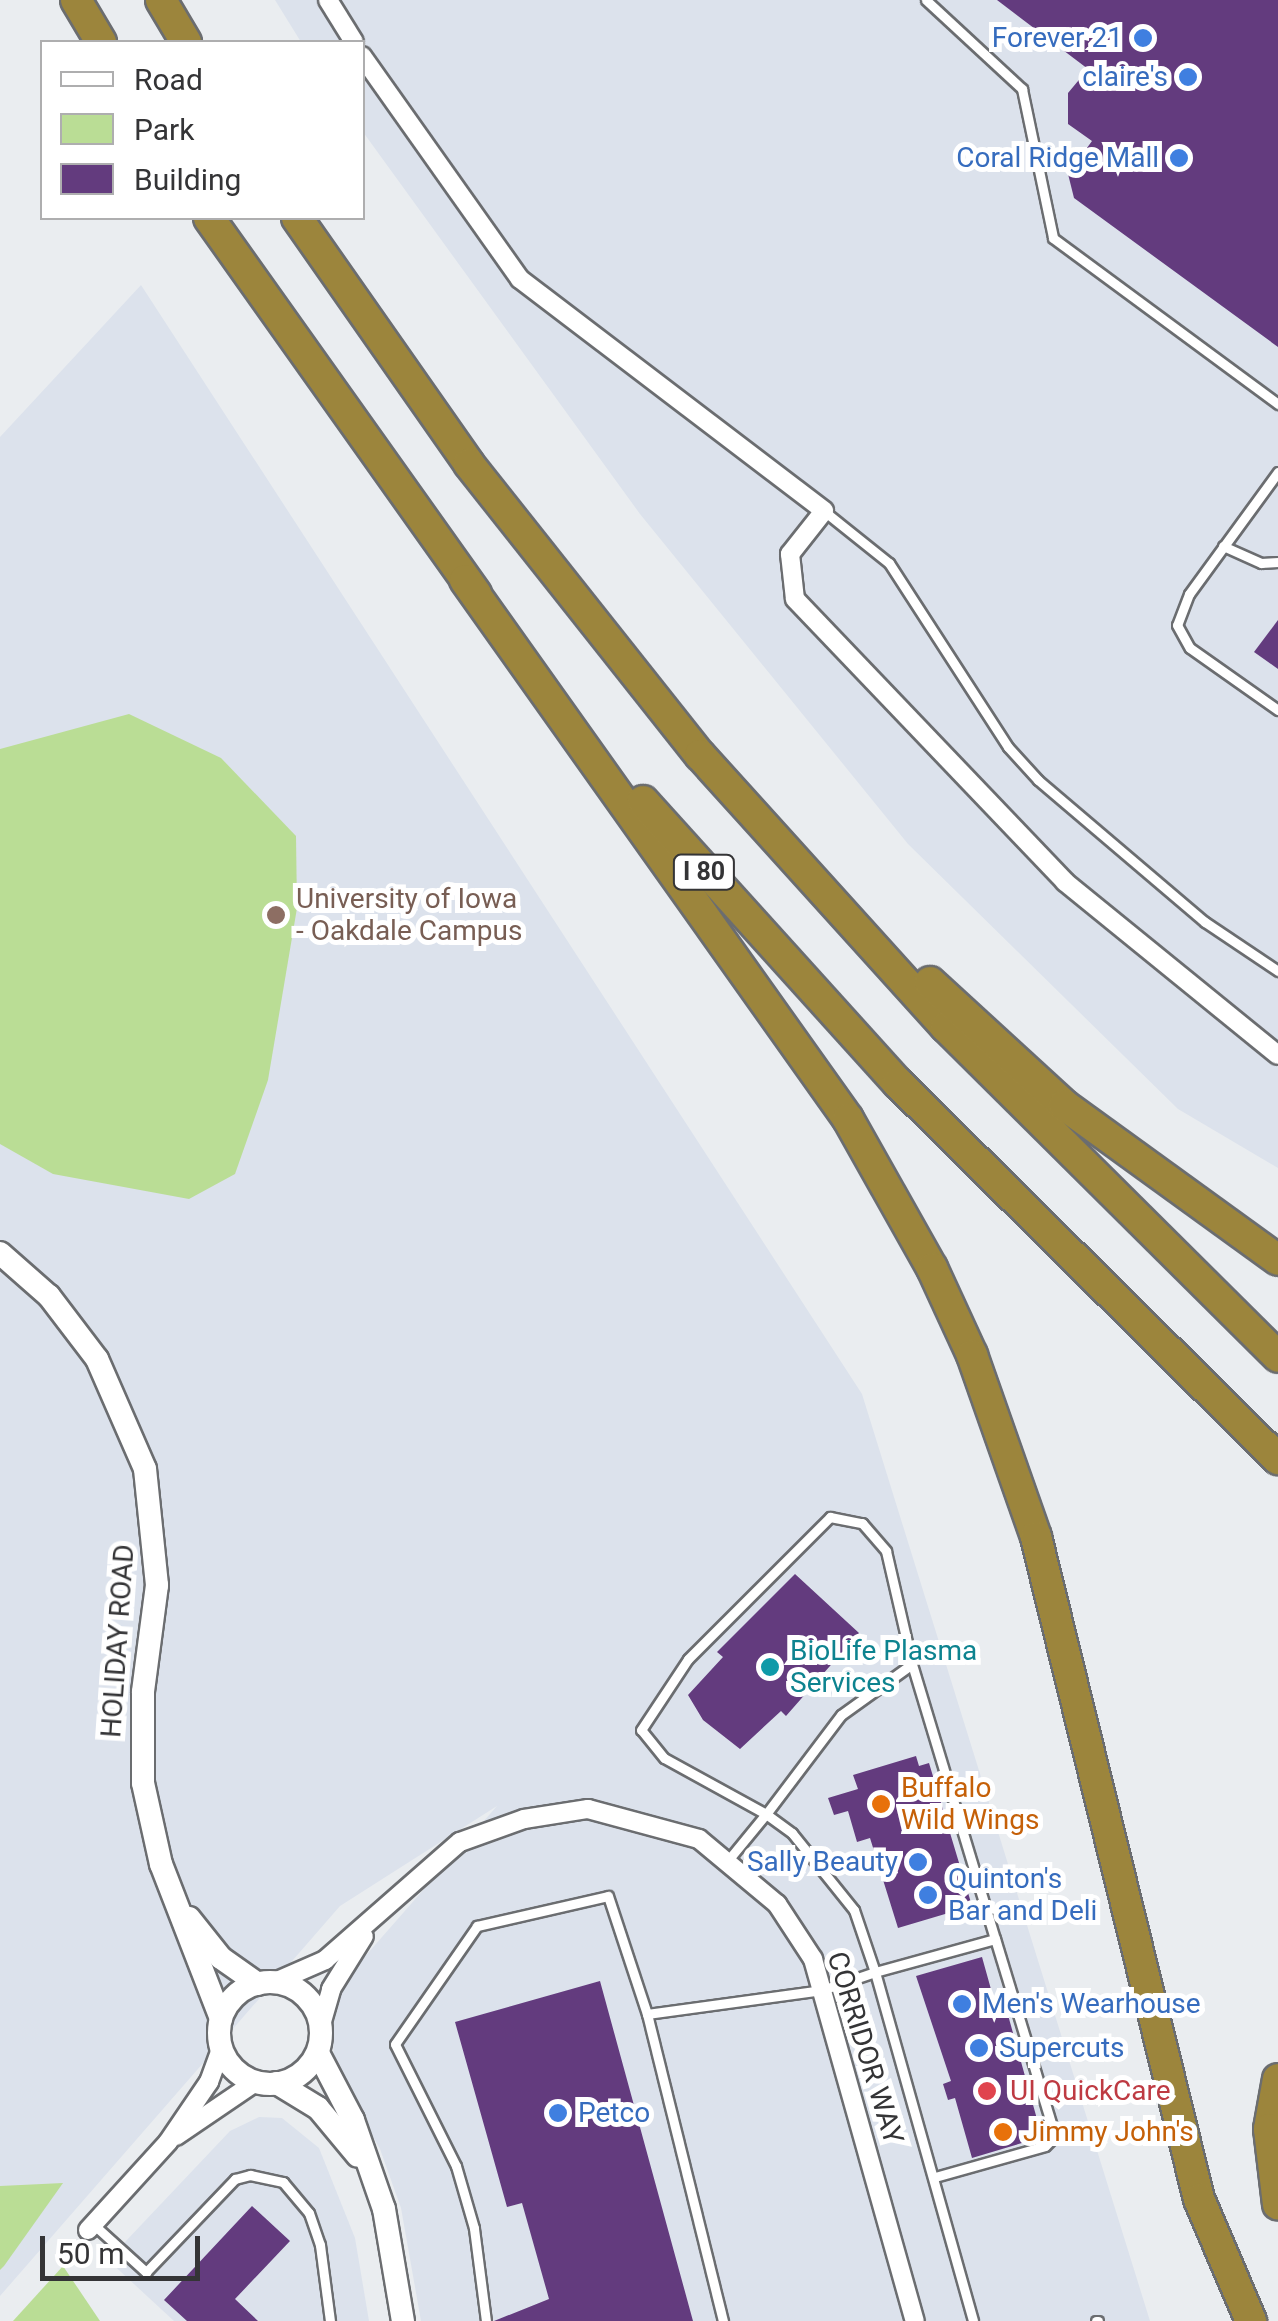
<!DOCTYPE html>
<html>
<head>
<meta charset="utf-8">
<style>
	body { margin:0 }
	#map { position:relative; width:1278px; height:2321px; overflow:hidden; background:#eaedf0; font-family:Roboto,sans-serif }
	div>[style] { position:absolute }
	.built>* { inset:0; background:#dce2ec }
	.green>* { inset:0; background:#badd95 }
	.building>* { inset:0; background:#633b7e }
	.roads { filter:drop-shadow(2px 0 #6b6d70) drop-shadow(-2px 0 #6b6d70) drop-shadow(0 2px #6b6d70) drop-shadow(0 -2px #6b6d70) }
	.lane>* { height:9px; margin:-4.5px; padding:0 4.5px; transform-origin:4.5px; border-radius:4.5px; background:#fff }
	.street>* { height:18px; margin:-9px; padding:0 9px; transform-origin:9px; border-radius:9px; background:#fff }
	.secondary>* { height:22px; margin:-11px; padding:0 11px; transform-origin:11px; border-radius:11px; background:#fff }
	.secondary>.ring { margin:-11px; padding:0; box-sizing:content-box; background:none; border:22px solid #fff; border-radius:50% }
	.highway>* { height:30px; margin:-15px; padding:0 15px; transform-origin:15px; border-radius:15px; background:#9c853c }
	.dots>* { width:28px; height:28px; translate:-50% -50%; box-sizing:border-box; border:5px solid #fff; border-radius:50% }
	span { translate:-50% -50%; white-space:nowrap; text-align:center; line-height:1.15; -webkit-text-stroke:10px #fff; paint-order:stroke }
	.shield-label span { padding:2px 8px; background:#fff; border:2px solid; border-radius:8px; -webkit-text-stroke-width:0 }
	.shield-label { font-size:25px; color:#343436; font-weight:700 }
	.shop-label { font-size:28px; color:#366cbe }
	.right { translate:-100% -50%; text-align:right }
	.left { translate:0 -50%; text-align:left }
	.education-label { font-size:28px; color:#785e54 }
	.street-label { font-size:28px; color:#343436 }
	.culture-label { font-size:28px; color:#0d838f }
	.food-label { font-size:28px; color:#c56008 }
	.health-label { font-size:28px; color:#be3a42 }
	.legend { position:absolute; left:40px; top:40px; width:325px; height:180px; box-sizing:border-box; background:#fff; border:2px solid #aeaeaf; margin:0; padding:12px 18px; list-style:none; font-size:30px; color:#343436 }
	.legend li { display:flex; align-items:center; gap:20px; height:50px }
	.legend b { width:50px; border:2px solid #aeaeaf }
	.scale { position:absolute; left:40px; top:2236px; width:160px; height:45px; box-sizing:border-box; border:5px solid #343436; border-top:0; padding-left:12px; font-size:30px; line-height:35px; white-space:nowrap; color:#343436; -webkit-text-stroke:8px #fff; paint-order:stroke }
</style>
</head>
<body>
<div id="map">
	<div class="built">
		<i style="clip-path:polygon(275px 0,1278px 0,1278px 1168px,1178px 1109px,908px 844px,640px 514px,363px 132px,362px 42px,301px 42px)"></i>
		<i style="clip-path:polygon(141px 285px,862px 1394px,1150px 2321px,421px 2321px,401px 2208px,380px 2149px,334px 2067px,333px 2029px,339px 1986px,497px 1806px,340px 1906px,0 2296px,0 437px)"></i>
		<i style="clip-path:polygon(259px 2117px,282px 2118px,319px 2148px,355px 2238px,369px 2321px,174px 2321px,108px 2260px,230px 2131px)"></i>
	</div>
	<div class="green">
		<i style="clip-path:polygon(129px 714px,221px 758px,296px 836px,297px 908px,268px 1080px,235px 1174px,189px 1199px,53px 1174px,0 1144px,0 749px)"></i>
		<i style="clip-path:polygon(63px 2183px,4px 2266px,0 2270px,0 2186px)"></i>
		<i style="clip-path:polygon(63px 2266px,100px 2321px,13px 2321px)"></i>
	</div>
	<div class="building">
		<i style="clip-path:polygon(997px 0,1278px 0,1278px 347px,1074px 198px,1068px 174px,1092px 141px,1068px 124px,1068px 93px,1088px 69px)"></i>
		<i style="clip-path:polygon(1278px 620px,1278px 669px,1254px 652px)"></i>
		<i style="clip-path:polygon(795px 1574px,859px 1633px,786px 1716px,781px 1711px,740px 1749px,703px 1720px,688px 1695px,723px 1657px,717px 1652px)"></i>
		<i style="clip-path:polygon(916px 1756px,919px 1766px,929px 1763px,972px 1906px,898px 1928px,870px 1838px,857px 1842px,848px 1811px,834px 1815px,828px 1798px,858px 1789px,853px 1775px)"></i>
		<i style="clip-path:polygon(982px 1957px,999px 2018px,1008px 2015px,1042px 2137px,972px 2158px,955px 2098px,948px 2100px,943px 2084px,951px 2081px,916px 1976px)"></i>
		<i style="clip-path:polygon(600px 1981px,693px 2321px,494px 2321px,549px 2299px,522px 2203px,507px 2207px,455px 2022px)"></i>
		<i style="clip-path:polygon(252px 2206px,290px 2241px,235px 2299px,258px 2321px,187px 2321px,164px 2300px)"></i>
	</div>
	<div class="roads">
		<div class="lane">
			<i style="left:926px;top:0;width:131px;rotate:42.8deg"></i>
			<i style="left:1022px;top:89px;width:152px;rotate:78.2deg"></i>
			<i style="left:1053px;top:238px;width:280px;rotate:36.4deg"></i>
			<i style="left:1278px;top:472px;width:151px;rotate:126.1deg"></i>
			<i style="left:1189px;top:594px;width:33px;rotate:111deg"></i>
			<i style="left:1177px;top:625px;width:26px;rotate:61deg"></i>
			<i style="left:1190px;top:648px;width:108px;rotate:35.2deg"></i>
			<i style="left:824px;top:511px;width:83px;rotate:38.7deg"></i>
			<i style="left:889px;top:563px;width:219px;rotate:57.1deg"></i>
			<i style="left:1008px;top:747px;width:45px;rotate:47.7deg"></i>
			<i style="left:1038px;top:780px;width:219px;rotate:40.4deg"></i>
			<i style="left:1205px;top:922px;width:88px;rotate:33.9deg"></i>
			<i style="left:1223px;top:546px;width:42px;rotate:24.1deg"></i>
			<i style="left:1261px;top:563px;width:17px;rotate:-3deg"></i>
			<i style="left:830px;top:1517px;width:33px;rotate:11deg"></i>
			<i style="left:862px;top:1523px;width:37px;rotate:49deg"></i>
			<i style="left:886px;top:1551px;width:116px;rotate:77deg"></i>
			<i style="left:912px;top:1664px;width:87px;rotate:144.3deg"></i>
			<i style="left:841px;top:1715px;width:124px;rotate:127.1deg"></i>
			<i style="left:766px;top:1814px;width:116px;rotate:-151.2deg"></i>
			<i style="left:664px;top:1758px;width:36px;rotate:-129deg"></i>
			<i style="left:641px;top:1730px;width:85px;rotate:-56.5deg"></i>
			<i style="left:688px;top:1659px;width:201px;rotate:-45deg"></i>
			<i style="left:729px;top:1859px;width:58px;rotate:-50.6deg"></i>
			<i style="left:766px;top:1814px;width:32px;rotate:36deg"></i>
			<i style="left:792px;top:1833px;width:99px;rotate:51.2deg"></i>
			<i style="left:854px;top:1910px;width:65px;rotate:71.3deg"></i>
			<i style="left:875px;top:1972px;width:124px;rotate:-15.4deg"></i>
			<i style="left:995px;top:1939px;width:287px;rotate:-106.8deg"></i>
			<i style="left:935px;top:2177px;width:114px;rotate:-15.7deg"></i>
			<i style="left:1045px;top:2146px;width:14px;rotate:-45deg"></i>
			<i style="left:1055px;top:2136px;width:206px;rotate:-106.9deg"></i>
			<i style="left:93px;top:2224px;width:72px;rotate:42.2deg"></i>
			<i style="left:146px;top:2272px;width:129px;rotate:-46.3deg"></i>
			<i style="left:235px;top:2179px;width:16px;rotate:-15deg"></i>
			<i style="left:250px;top:2175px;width:34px;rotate:12deg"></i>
			<i style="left:283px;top:2182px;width:40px;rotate:50deg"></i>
			<i style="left:309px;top:2213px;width:34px;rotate:71deg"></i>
			<i style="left:320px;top:2245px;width:77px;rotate:82.5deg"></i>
			<i style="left:486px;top:2321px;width:94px;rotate:-97.4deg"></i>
			<i style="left:474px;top:2228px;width:65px;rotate:-106.2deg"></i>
			<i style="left:456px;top:2166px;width:136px;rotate:-116.6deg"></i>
			<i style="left:395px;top:2044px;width:144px;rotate:-55.2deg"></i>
			<i style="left:477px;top:1926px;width:134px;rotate:-12.9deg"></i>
			<i style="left:608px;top:1896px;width:124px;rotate:71.7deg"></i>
			<i style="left:723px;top:2321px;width:316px;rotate:-103.9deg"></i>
			<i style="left:647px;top:2014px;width:177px;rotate:-7.8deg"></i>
			<i style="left:822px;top:1990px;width:56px;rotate:-18.8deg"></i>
			<i style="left:875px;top:1972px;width:362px;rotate:74.3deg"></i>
			<i style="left:1096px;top:2321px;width:2px"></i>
		</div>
		<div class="street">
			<i style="left:328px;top:0;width:49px;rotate:58.2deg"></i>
			<i style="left:362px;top:56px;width:273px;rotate:54.7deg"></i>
			<i style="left:520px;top:279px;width:382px;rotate:37.3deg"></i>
			<i style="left:824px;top:511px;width:55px;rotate:128.3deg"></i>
			<i style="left:790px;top:554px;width:45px;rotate:83.7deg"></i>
			<i style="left:795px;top:599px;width:391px;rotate:46.3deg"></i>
			<i style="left:1065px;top:882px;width:274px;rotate:39.1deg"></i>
			<i style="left:275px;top:1982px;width:55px;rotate:-23.7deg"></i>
			<i style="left:325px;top:1960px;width:179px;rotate:-41.2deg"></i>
			<i style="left:460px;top:1842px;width:68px;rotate:-19.8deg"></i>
			<i style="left:524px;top:1819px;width:65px;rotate:-8.9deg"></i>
			<i style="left:588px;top:1809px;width:115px;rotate:15.1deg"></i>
			<i style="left:699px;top:1839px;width:102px;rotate:39.8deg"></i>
			<i style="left:777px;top:1904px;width:66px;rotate:56.8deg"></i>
			<i style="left:813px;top:1959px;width:376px;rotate:74.3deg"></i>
			<i style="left:321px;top:2025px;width:37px;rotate:-74deg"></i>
			<i style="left:331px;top:1989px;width:62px;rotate:-58.1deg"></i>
			<i style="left:176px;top:2136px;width:98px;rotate:-34.2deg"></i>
			<i style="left:88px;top:2230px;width:119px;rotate:-47.7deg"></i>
			<i style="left:168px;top:2142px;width:73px;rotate:-55.7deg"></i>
			<i style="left:209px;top:2082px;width:37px;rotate:-70deg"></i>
		</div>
		<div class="secondary">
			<i style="left:0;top:1253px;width:65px;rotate:41.3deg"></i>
			<i style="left:49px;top:1296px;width:79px;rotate:52.7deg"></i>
			<i style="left:97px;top:1359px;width:120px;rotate:66.4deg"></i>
			<i style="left:145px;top:1469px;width:117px;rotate:84.1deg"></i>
			<i style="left:157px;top:1585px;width:108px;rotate:97.5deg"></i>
			<i style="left:143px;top:1692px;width:91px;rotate:90deg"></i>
			<i style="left:143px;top:1783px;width:83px;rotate:77.5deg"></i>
			<i style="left:161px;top:1864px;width:166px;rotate:68.8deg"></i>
			<i style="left:189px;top:1918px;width:51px;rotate:51.3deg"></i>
			<i style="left:221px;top:1958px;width:45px;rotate:35.1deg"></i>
			<i class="ring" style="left:219px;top:1982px;width:80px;height:80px"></i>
			<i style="left:318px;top:2053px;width:76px;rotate:62.4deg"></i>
			<i style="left:353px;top:2120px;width:94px;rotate:70.8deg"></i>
			<i style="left:384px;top:2209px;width:114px;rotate:80.4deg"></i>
			<i style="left:277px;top:2083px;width:48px;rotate:31.4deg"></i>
			<i style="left:318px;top:2108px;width:62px;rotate:50.2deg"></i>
		</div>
		<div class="highway">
			<i style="left:76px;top:0;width:49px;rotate:59.2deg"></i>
			<i style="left:161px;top:0;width:49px;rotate:59.2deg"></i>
			<i style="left:209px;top:218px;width:461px;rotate:54.6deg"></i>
			<i style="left:297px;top:218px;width:300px;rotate:55deg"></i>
			<i style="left:469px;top:464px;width:372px;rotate:51.6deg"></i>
			<i style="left:700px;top:755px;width:367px;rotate:47.9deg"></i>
			<i style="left:946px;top:1027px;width:468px;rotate:44.8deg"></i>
			<i style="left:465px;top:580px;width:661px;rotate:54.6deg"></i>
			<i style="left:848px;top:1119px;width:171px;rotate:60.6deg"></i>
			<i style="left:932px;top:1268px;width:96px;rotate:65.3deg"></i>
			<i style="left:972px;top:1355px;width:193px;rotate:70.6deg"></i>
			<i style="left:1036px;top:1537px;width:682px;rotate:76.17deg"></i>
			<i style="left:1199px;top:2199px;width:133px;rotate:66.9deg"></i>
			<i style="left:643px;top:801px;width:380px;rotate:47.9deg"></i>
			<i style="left:898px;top:1083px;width:535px;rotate:44.7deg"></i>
			<i style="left:930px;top:982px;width:182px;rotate:42.5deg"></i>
			<i style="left:1064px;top:1105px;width:264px;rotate:35.9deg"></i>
			<i style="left:1278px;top:2079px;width:51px;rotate:100.2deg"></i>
			<i style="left:1269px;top:2129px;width:76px;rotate:83.2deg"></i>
		</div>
	</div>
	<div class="dots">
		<i style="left:1143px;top:38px;background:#3f7fe0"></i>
		<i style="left:1188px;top:77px;background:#3f7fe0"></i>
		<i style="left:1179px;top:158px;background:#3f7fe0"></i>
		<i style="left:276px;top:915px;background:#8d6e63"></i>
		<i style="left:770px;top:1667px;background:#0f9aa8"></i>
		<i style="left:881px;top:1804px;background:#e8710a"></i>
		<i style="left:918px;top:1862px;background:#3f7fe0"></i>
		<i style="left:928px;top:1895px;background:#3f7fe0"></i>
		<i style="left:962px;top:2004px;background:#3f7fe0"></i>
		<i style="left:979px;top:2048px;background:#3f7fe0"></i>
		<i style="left:987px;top:2091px;background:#e0444e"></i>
		<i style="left:558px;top:2113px;background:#3f7fe0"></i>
		<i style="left:1003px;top:2132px;background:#e8710a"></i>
	</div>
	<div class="shield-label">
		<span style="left:704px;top:872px">I 80</span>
	</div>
	<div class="shop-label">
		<span class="right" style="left:1123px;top:38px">Forever 21</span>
		<span class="right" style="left:1168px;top:77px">claire's</span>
		<span class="right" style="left:1159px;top:158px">Coral Ridge Mall</span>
		<span class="right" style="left:898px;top:1862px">Sally Beauty</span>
		<span class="left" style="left:948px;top:1895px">Quinton's<br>Bar and Deli</span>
		<span class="left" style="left:982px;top:2004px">Men's Wearhouse</span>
		<span class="left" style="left:999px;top:2048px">Supercuts</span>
		<span class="left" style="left:578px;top:2113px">Petco</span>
	</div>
	<div class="education-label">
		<span class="left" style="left:296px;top:915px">University of Iowa<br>- Oakdale Campus</span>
	</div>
	<div class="street-label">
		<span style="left:118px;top:1641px;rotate:-86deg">HOLIDAY ROAD</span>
		<span style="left:865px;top:2048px;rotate:73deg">CORRIDOR WAY</span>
	</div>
	<div class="culture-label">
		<span class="left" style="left:790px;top:1667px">BioLife Plasma<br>Services</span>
	</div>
	<div class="food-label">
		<span class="left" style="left:901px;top:1804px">Buffalo<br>Wild Wings</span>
		<span class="left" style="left:1023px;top:2132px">Jimmy John's</span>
	</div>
	<div class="health-label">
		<span class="left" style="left:1010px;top:2091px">UI QuickCare</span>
	</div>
	<ul class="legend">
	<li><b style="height:12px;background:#fff"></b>Road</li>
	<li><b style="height:28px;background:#badd95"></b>Park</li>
	<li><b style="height:28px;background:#633b7e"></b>Building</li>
	</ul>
	<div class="scale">50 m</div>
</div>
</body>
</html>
